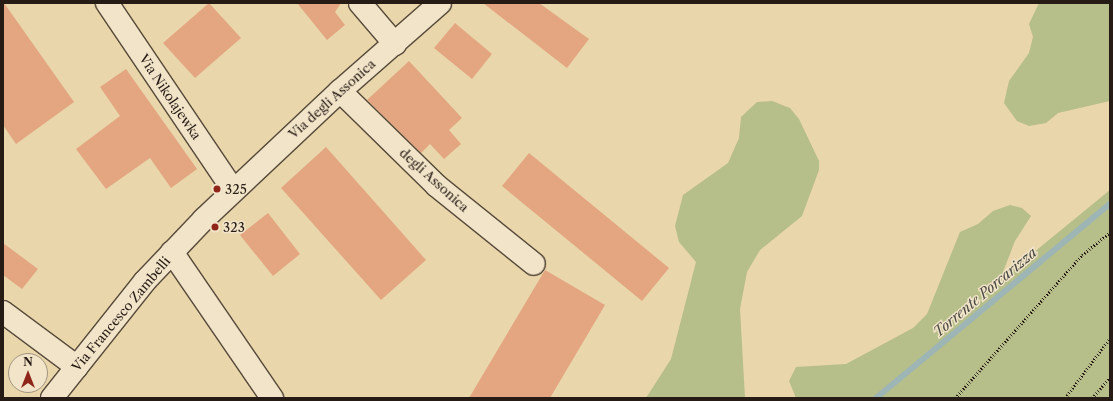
<!DOCTYPE html>
<html>
<head>
<meta charset="utf-8">
<style>
	body { margin:0 }
	#map { position:relative; width:1113px; height:401px; overflow:hidden; background:#e9d6ab; font-family:"Libre Caslon Text",serif }
	div>[style] { position:absolute }
	.green>* { inset:0; background:#b6be89 }
	.stream>* { height:6px; margin:-3px; padding:0 3px; transform-origin:3px; border-radius:3px; background:#9db6b5 }
	.building>* { inset:0; background:#e3a681 }
	.path>* { height:2.5px; margin-top:-1.25px; transform-origin:0; background:repeating-linear-gradient(90deg,#261b15 0 1px,transparent 0 3px) }
	.roads { filter:drop-shadow(1px 0 #574a3a) drop-shadow(-1px 0 #574a3a) drop-shadow(0 1px #574a3a) drop-shadow(0 -1px #574a3a) }
	.street>* { height:22px; margin:-11px; padding:0 11px; transform-origin:11px; border-radius:11px; background:#f1e4c8 }
	.secondary>* { height:22px; margin:-11px; padding:0 11px; transform-origin:11px; border-radius:11px; background:#f1e4c8 }
	.dots>* { width:11px; height:11px; translate:-50% -50%; box-sizing:border-box; border:2px solid #f1e4c8; border-radius:50% }
	span { translate:-50% -50%; white-space:nowrap; text-align:center; line-height:1.15; -webkit-text-stroke:3px #f1e4c8; paint-order:stroke }
	.street-label { font-size:13px; color:#261b15 }
	.poi-label { font-size:13px; color:#261b15 }
	.left { translate:0 -50%; text-align:left }
	.water-label { font-size:14px; color:#4a4a45; font-style:italic }
	.frame { position:absolute; inset:0; border:4px solid #261b15; pointer-events:none }
	.north { position:absolute; left:8px; top:353px; width:40px; height:40px; box-sizing:border-box; background:#f1e4c8; border:1px solid #a09480; border-radius:50%; rotate:0deg; font-size:11px; font-weight:700; line-height:16px; text-align:center; color:#261b15 }
	.north::after { content:''; display:block; margin:auto; width:14px; height:18px; background:#8f2418; clip-path:polygon(50% 0,100% 100%,50% 72%,0 100%) }
</style>
</head>
<body>
<div id="map">
	<div class="green">
		<i style="clip-path:polygon(1039px 3px,1110px 3px,1110px 101px,1058px 113px,1046px 123px,1029px 126px,1017px 121px,1004px 103px,1009px 81px,1029px 53px,1033px 37px,1029px 24px)"></i>
		<i style="clip-path:polygon(772px 101px,790px 108px,799px 119px,819px 161px,819px 170px,802px 216px,760px 250px,747px 272px,740px 309px,745px 398px,646px 398px,671px 359px,696px 262px,679px 242px,675px 226px,683px 195px,728px 163px,739px 138px,741px 117px,757px 102px)"></i>
		<i style="clip-path:polygon(1110px 190px,1110px 398px,796px 398px,789px 381px,796px 367px,846px 364px,913px 328px,927px 314px,960px 232px,978px 224px,993px 211px,1010px 205px,1022px 208px,1031px 216px,1015px 241px,1003px 272px,1022px 262px)"></i>
	</div>
	<div class="stream">
		<i style="left:876px;top:398px;width:304px;rotate:-39.7deg"></i>
	</div>
	<div class="building">
		<i style="clip-path:polygon(4px 3px,74px 102px,16px 144px,3px 125px)"></i>
		<i style="clip-path:polygon(209px 3px,241px 38px,195px 78px,163px 43px)"></i>
		<i style="clip-path:polygon(297px 3px,341px 3px,335px 12px,345px 25px,327px 40px)"></i>
		<i style="clip-path:polygon(483px 3px,539px 3px,589px 39px,567px 68px)"></i>
		<i style="clip-path:polygon(455px 23px,492px 54px,472px 79px,434px 48px)"></i>
		<i style="clip-path:polygon(409px 61px,462px 118px,449px 130px,461px 144px,444px 159px,430px 144px,421px 153px,367px 100px)"></i>
		<i style="clip-path:polygon(126px 69px,197px 169px,171px 188px,150px 158px,106px 189px,76px 149px,120px 116px,100px 87px)"></i>
		<i style="clip-path:polygon(326px 147px,426px 260px,381px 300px,281px 188px)"></i>
		<i style="clip-path:polygon(529px 153px,669px 268px,642px 301px,502px 186px)"></i>
		<i style="clip-path:polygon(268px 213px,300px 254px,273px 276px,240px 235px)"></i>
		<i style="clip-path:polygon(3px 243px,38px 269px,22px 289px,3px 275px)"></i>
		<i style="clip-path:polygon(545px 270px,605px 305px,550px 398px,469px 398px)"></i>
	</div>
	<div class="path">
		<i style="left:955px;top:398px;width:191px;rotate:-48.4deg"></i>
		<i style="left:1082px;top:255px;width:36px;rotate:-39deg"></i>
		<i style="left:1065px;top:398px;width:75px;rotate:-53.1deg"></i>
		<i style="left:1092px;top:398px;width:28px;rotate:-49deg"></i>
	</div>
	<div class="roads">
		<div class="street">
			<i style="left:107px;top:3px;width:225px;rotate:56deg"></i>
			<i style="left:360px;top:3px;width:54px;rotate:49.5deg"></i>
			<i style="left:340px;top:91px;width:136px;rotate:44.4deg"></i>
			<i style="left:437px;top:186px;width:124px;rotate:38.8deg"></i>
			<i style="left:172px;top:252px;width:177px;rotate:55.6deg"></i>
			<i style="left:3px;top:312px;width:92px;rotate:36.6deg"></i>
		</div>
		<div class="secondary">
			<i style="left:52px;top:398px;width:149px;rotate:-51.5deg"></i>
			<i style="left:145px;top:281px;width:86px;rotate:-46.4deg"></i>
			<i style="left:204px;top:219px;width:187px;rotate:-43.3deg"></i>
			<i style="left:340px;top:91px;width:133px;rotate:-41.3deg"></i>
		</div>
	</div>
	<div class="dots">
		<i style="left:217px;top:189px;background:#8f2418"></i>
		<i style="left:215px;top:227px;background:#8f2418"></i>
	</div>
	<div class="street-label">
		<span style="left:170px;top:97px;rotate:56deg">Via Nikolajewka</span>
		<span style="left:332px;top:99px;rotate:-42deg">Via degli Assonica</span>
		<span style="left:434px;top:180px;rotate:42deg">degli Assonica</span>
		<span style="left:121px;top:314px;rotate:-50deg">Via Francesco Zambelli</span>
	</div>
	<div class="poi-label">
		<span class="left" style="left:225px;top:189px">325</span>
		<span class="left" style="left:223px;top:227px">323</span>
	</div>
	<div class="water-label">
		<span style="left:985px;top:292px;rotate:-40deg">Torrente Porcarizza</span>
	</div>
	<div class="frame"></div>
	<div class="north">N</div>
</div>
</body>
</html>
